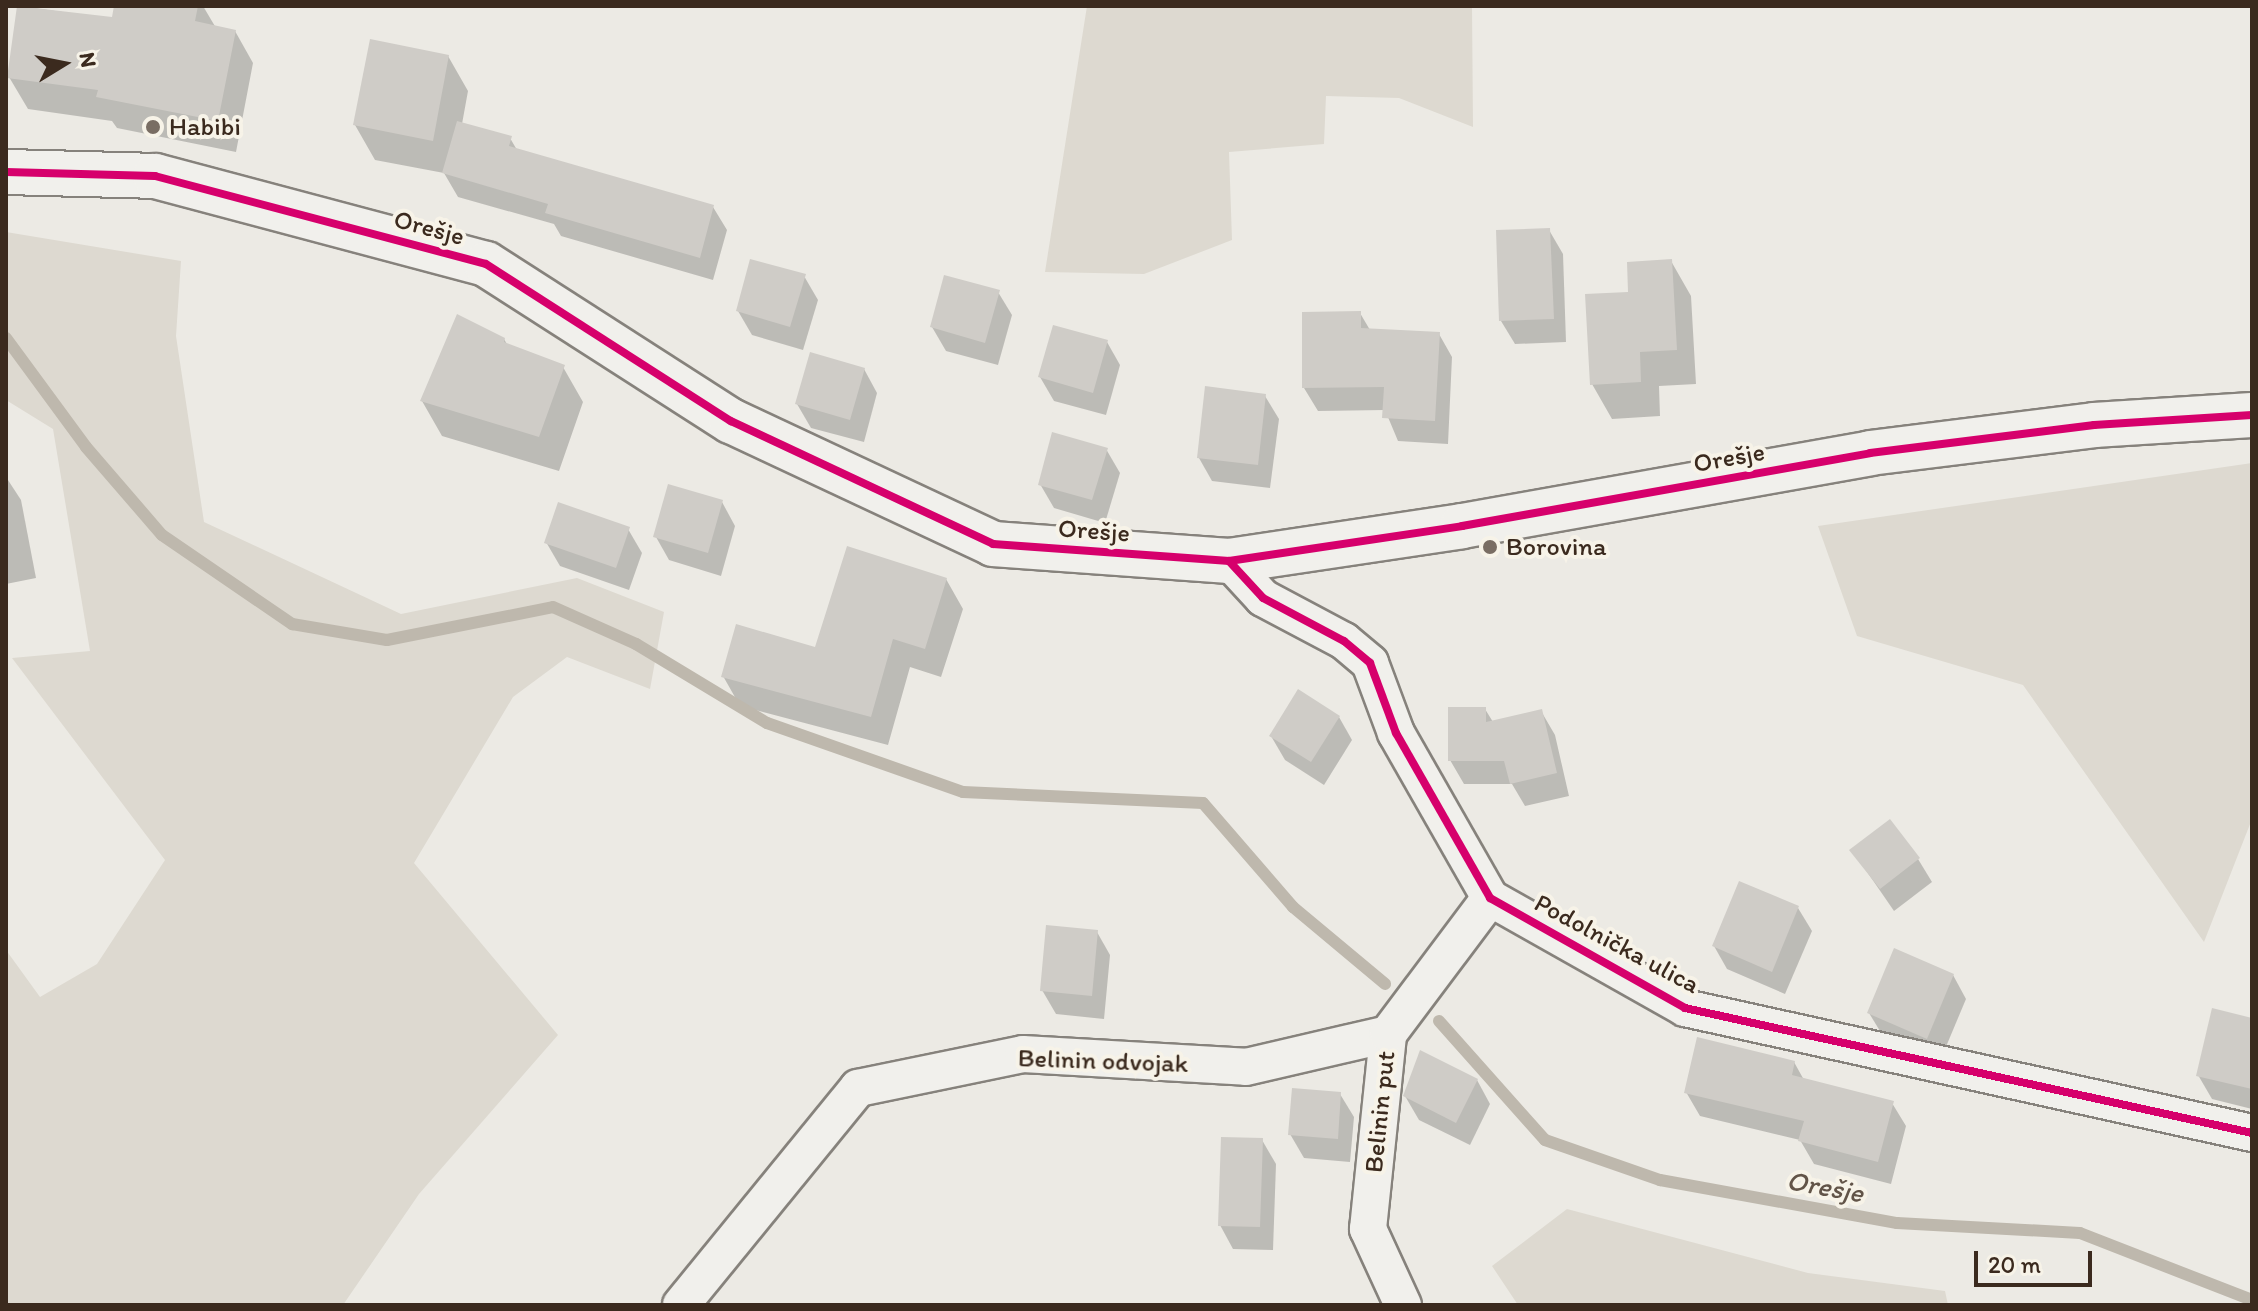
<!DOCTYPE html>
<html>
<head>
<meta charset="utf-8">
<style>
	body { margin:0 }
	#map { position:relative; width:2258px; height:1311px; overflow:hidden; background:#eceae4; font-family:Itim,sans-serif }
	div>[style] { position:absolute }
	.green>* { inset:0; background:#ddd9d0 }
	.shadow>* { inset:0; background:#0003 }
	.stream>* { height:12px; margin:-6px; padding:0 6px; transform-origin:6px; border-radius:6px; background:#beb8ad }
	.building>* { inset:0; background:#cfccc7 }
	.roads { filter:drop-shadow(2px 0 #86827c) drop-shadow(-2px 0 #86827c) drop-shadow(0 2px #86827c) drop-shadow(0 -2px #86827c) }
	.street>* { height:36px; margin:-18px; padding:0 18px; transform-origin:18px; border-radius:18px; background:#f1f0ec }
	.secondary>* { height:44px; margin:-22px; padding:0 22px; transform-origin:22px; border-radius:22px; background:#f1f0ec }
	.cycleway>* { height:8px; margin:-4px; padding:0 4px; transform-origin:4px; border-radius:4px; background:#d6006c }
	.dots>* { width:22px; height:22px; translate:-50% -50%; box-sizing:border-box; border:4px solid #f7f3e8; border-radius:50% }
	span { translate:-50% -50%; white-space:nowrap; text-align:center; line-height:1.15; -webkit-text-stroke:8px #f7f3e8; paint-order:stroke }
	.poi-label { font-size:26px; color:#3b2a1e }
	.left { translate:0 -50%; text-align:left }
	.street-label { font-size:26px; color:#3b2a1e }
	.water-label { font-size:28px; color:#625448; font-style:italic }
	.frame { position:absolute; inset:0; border:8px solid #3b2a1e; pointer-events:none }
	.north { position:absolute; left:24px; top:24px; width:80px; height:80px; -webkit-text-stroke:6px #f7f3e8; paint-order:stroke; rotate:80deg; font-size:22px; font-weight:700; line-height:32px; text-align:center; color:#3b2a1e }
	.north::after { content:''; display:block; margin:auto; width:28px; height:36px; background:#3b2a1e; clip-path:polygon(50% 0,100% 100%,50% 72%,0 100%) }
	.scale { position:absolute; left:1974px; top:1251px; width:118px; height:36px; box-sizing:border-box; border:4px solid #3b2a1e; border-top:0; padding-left:10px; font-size:24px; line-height:28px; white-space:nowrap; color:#3b2a1e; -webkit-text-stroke:6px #f7f3e8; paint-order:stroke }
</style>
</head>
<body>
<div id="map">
	<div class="green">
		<i style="clip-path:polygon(1087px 6px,1472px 6px,1473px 127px,1399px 98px,1326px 96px,1324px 144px,1229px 152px,1232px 240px,1144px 274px,1045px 272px)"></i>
		<i style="clip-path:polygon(6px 232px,181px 261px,176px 336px,204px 522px,401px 614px,577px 578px,664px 612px,650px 689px,567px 657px,513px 697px,414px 863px,558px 1035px,419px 1194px,343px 1305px,6px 1305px,6px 950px,40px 997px,97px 964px,165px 860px,12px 658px,90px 651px,53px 429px,6px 400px)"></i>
		<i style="clip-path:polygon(2252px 463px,2252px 819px,2204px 942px,2023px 685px,1857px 636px,1818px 526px)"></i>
		<i style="clip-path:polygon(1567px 1209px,1808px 1273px,1945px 1291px,1948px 1305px,1518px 1305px,1492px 1266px)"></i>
	</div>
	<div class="shadow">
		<i style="clip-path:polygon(19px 6px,113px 19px,116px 6px,203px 6px,216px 28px,235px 31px,253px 63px,236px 152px,117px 128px,112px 121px,28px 109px,9px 77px)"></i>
		<i style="clip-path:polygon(448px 56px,468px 91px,462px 124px,510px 138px,517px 150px,713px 207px,727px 230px,713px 280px,561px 236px,554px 224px,458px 197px,444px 173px,375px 160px,355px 125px)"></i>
		<i style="clip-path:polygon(1549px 230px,1563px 254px,1566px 342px,1515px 344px,1501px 321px)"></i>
		<i style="clip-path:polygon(1671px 261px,1691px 296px,1696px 384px,1659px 386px,1660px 416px,1612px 419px,1592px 384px,1630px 294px)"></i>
		<i style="clip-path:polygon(804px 276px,818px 300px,803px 350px,752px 335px,738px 311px)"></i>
		<i style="clip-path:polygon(998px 292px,1012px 315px,998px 365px,946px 351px,932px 327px)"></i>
		<i style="clip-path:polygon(1360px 313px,1370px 330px,1439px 334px,1452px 357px,1448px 444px,1398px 441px,1385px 410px,1318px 411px,1304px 388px)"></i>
		<i style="clip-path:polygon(504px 339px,508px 346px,563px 367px,583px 402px,559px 471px,442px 436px,422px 401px)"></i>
		<i style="clip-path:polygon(1107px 342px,1120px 365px,1106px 415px,1054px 401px,1040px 377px)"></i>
		<i style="clip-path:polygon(864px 369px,877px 393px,864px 442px,811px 428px,797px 404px)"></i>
		<i style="clip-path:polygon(1265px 396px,1279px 419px,1270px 488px,1212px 481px,1199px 458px)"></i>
		<i style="clip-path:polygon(1106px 449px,1120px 473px,1105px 523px,1054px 508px,1040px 484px)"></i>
		<i style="clip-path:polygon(6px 477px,21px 500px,36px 578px,6px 584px)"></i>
		<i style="clip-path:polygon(722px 502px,735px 526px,721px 576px,669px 560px,656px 537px)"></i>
		<i style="clip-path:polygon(628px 529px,642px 553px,629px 590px,560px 566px,546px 542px)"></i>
		<i style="clip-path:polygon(946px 579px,963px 609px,941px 677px,910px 667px,888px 745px,740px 706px,723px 676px,816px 649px)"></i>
		<i style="clip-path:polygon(1485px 709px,1493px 722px,1541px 711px,1555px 735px,1569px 796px,1525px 806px,1512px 784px,1464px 784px,1450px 760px)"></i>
		<i style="clip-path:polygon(1339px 717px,1352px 740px,1324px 785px,1285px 760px,1271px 736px)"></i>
		<i style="clip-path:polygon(1852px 850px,1918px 859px,1932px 882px,1894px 911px)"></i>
		<i style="clip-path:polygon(1798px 908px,1812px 931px,1785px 994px,1727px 969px,1714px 946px)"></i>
		<i style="clip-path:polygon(1097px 932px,1110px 955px,1104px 1019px,1056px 1014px,1042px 990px)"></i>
		<i style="clip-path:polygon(1953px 975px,1966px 999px,1940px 1061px,1883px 1036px,1869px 1013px)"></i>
		<i style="clip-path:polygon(2252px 1020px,2252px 1109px,2212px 1099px,2198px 1075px)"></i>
		<i style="clip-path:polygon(1794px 1062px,1804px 1080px,1892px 1103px,1906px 1126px,1891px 1184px,1814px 1164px,1800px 1140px,1700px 1116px,1686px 1092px)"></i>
		<i style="clip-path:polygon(1477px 1080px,1490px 1104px,1470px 1145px,1419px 1120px,1405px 1096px)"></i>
		<i style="clip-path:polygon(1340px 1094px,1354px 1117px,1350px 1162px,1304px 1158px,1290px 1134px)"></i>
		<i style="clip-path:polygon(1262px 1140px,1276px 1164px,1273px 1250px,1233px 1249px,1220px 1225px)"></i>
	</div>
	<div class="stream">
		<i style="left:6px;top:338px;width:135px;rotate:53.7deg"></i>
		<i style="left:86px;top:447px;width:116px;rotate:49.2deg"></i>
		<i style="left:162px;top:535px;width:158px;rotate:34.4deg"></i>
		<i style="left:292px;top:624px;width:96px;rotate:9.6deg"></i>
		<i style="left:387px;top:640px;width:169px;rotate:-11.2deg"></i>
		<i style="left:553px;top:607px;width:91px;rotate:24deg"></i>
		<i style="left:636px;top:644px;width:153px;rotate:31.1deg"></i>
		<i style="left:767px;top:723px;width:208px;rotate:19.4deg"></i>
		<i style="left:963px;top:792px;width:240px;rotate:2.6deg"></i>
		<i style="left:1203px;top:803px;width:138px;rotate:49.1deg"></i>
		<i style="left:1293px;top:907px;width:120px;rotate:39.9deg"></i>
		<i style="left:1439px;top:1021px;width:159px;rotate:48.3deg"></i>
		<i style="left:1545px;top:1140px;width:122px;rotate:19.2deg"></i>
		<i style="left:1660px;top:1180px;width:241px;rotate:10.3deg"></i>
		<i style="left:1897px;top:1223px;width:183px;rotate:3.1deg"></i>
		<i style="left:2080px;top:1233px;width:185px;rotate:21.3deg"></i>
	</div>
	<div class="building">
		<i style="clip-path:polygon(17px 6px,112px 17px,114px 6px,198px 6px,195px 21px,236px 30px,218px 121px,96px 97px,98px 90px,7px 78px)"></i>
		<i style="clip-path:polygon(370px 39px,449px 55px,433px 141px,353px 125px)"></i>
		<i style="clip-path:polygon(457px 121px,512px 136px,509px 146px,714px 205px,700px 258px,545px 213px,548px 204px,442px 173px)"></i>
		<i style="clip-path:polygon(1550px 228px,1554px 319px,1499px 321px,1496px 230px)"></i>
		<i style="clip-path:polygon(750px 259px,806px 274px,790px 327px,736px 311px)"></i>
		<i style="clip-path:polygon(1672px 259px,1677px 350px,1640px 352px,1641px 382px,1590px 385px,1585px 294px,1628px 292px,1627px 262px)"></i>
		<i style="clip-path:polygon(944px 275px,1000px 290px,985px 343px,930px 327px)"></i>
		<i style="clip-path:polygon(1361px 311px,1361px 328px,1440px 332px,1435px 421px,1382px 418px,1384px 387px,1302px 388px,1302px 312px)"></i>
		<i style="clip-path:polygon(457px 314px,505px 338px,504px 342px,565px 365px,539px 437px,420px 401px)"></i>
		<i style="clip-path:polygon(1053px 325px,1108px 340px,1093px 393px,1038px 377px)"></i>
		<i style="clip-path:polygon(810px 352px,865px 368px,850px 420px,795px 404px)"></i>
		<i style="clip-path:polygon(1205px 386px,1266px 394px,1258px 465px,1197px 458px)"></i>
		<i style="clip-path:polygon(1052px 432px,1108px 448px,1092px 500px,1038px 485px)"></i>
		<i style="clip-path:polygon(668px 484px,723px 500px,708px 553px,653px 537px)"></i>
		<i style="clip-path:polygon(558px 502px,630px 527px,616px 568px,544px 543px)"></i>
		<i style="clip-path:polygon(847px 546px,947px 578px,925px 649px,893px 639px,871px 717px,721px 677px,736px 624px,815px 647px)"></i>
		<i style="clip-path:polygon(1298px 689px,1340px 716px,1311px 762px,1269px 736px)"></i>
		<i style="clip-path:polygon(1448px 707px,1486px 707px,1486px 722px,1542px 709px,1557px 773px,1510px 784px,1504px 761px,1448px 761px)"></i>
		<i style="clip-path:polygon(1890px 819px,1920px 858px,1880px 889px,1849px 850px)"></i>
		<i style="clip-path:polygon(1739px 881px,1799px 906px,1772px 972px,1712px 946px)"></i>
		<i style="clip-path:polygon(1046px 925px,1098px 930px,1092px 996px,1040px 991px)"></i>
		<i style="clip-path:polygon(1894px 948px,1954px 974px,1927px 1039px,1867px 1013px)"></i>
		<i style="clip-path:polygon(2212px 1008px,2252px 1018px,2252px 1089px,2196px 1076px)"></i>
		<i style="clip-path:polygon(1697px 1037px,1795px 1061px,1792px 1075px,1894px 1101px,1878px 1162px,1798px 1141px,1804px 1121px,1684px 1093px)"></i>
		<i style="clip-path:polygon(1420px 1050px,1478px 1079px,1456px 1123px,1403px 1096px)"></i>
		<i style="clip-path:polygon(1292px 1088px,1341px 1092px,1338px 1139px,1288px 1135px)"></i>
		<i style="clip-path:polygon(1221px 1137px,1263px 1138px,1260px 1227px,1218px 1226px)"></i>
	</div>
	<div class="roads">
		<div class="street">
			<i style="left:1229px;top:561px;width:50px;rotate:47.4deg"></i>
			<i style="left:1263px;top:598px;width:92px;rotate:28deg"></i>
			<i style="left:1344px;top:641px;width:34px;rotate:40deg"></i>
			<i style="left:1370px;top:663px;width:75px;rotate:69.6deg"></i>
			<i style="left:1396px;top:733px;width:190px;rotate:60.3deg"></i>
			<i style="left:1490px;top:898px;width:224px;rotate:29.4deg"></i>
			<i style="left:1685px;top:1008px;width:581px;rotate:12.43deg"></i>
			<i style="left:681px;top:1305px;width:280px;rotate:-50.8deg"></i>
			<i style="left:858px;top:1088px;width:168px;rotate:-11.6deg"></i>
			<i style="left:1023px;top:1054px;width:223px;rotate:3.3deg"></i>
			<i style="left:1246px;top:1067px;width:146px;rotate:-13.1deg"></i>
			<i style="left:1403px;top:1305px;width:84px;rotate:-114.7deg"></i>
			<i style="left:1368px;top:1229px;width:196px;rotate:-84.1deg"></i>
			<i style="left:1388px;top:1034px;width:170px;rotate:-53.1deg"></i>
		</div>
		<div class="secondary">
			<i style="left:6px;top:172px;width:149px;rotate:1.5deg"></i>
			<i style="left:155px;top:176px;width:342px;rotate:14.9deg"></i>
			<i style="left:486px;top:264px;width:291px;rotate:32.7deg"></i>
			<i style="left:731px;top:421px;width:289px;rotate:25.1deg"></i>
			<i style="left:993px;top:544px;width:237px;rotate:4.1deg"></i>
			<i style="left:1229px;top:561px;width:236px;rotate:-8.5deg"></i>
			<i style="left:1462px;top:526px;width:414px;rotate:-10.1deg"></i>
			<i style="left:1870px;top:453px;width:226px;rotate:-7.1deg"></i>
			<i style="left:2094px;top:425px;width:158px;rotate:-3.6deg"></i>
		</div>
	</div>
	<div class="cycleway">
		<i style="left:6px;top:172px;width:149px;rotate:1.5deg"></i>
		<i style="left:155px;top:176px;width:342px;rotate:14.9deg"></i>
		<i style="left:486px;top:264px;width:291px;rotate:32.7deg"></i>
		<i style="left:731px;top:421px;width:289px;rotate:25.1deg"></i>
		<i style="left:993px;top:544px;width:237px;rotate:4.1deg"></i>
		<i style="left:1229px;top:561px;width:236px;rotate:-8.5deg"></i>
		<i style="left:1462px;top:526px;width:414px;rotate:-10.1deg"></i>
		<i style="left:1870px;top:453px;width:226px;rotate:-7.1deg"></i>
		<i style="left:2094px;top:425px;width:158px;rotate:-3.6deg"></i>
		<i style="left:1229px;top:561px;width:50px;rotate:47.4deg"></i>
		<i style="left:1263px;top:598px;width:92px;rotate:28deg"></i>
		<i style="left:1344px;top:641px;width:34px;rotate:40deg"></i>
		<i style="left:1370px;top:663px;width:75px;rotate:69.6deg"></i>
		<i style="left:1396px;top:733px;width:190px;rotate:60.3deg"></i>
		<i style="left:1490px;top:898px;width:224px;rotate:29.4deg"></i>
		<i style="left:1685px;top:1008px;width:581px;rotate:12.43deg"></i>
	</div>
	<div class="dots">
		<i style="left:153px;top:127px;background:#796d63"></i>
		<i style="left:1490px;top:547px;background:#796d63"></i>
	</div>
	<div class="poi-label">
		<span class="left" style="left:169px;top:127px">Habibi</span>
		<span class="left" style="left:1506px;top:547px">Borovina</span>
	</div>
	<div class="street-label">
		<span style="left:429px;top:228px;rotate:15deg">Orešje</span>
		<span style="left:1729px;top:458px;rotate:-10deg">Orešje</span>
		<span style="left:1094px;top:531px;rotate:4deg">Orešje</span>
		<span style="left:1617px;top:944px;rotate:28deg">Podolnička ulica</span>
		<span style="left:1103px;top:1061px;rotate:2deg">Belinin odvojak</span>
		<span style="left:1380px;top:1112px;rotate:-84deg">Belinin put</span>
	</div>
	<div class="water-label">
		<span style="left:1825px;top:1186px;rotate:10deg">Orešje</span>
	</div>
	<div class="frame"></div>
	<div class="north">N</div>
	<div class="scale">20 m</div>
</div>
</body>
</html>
